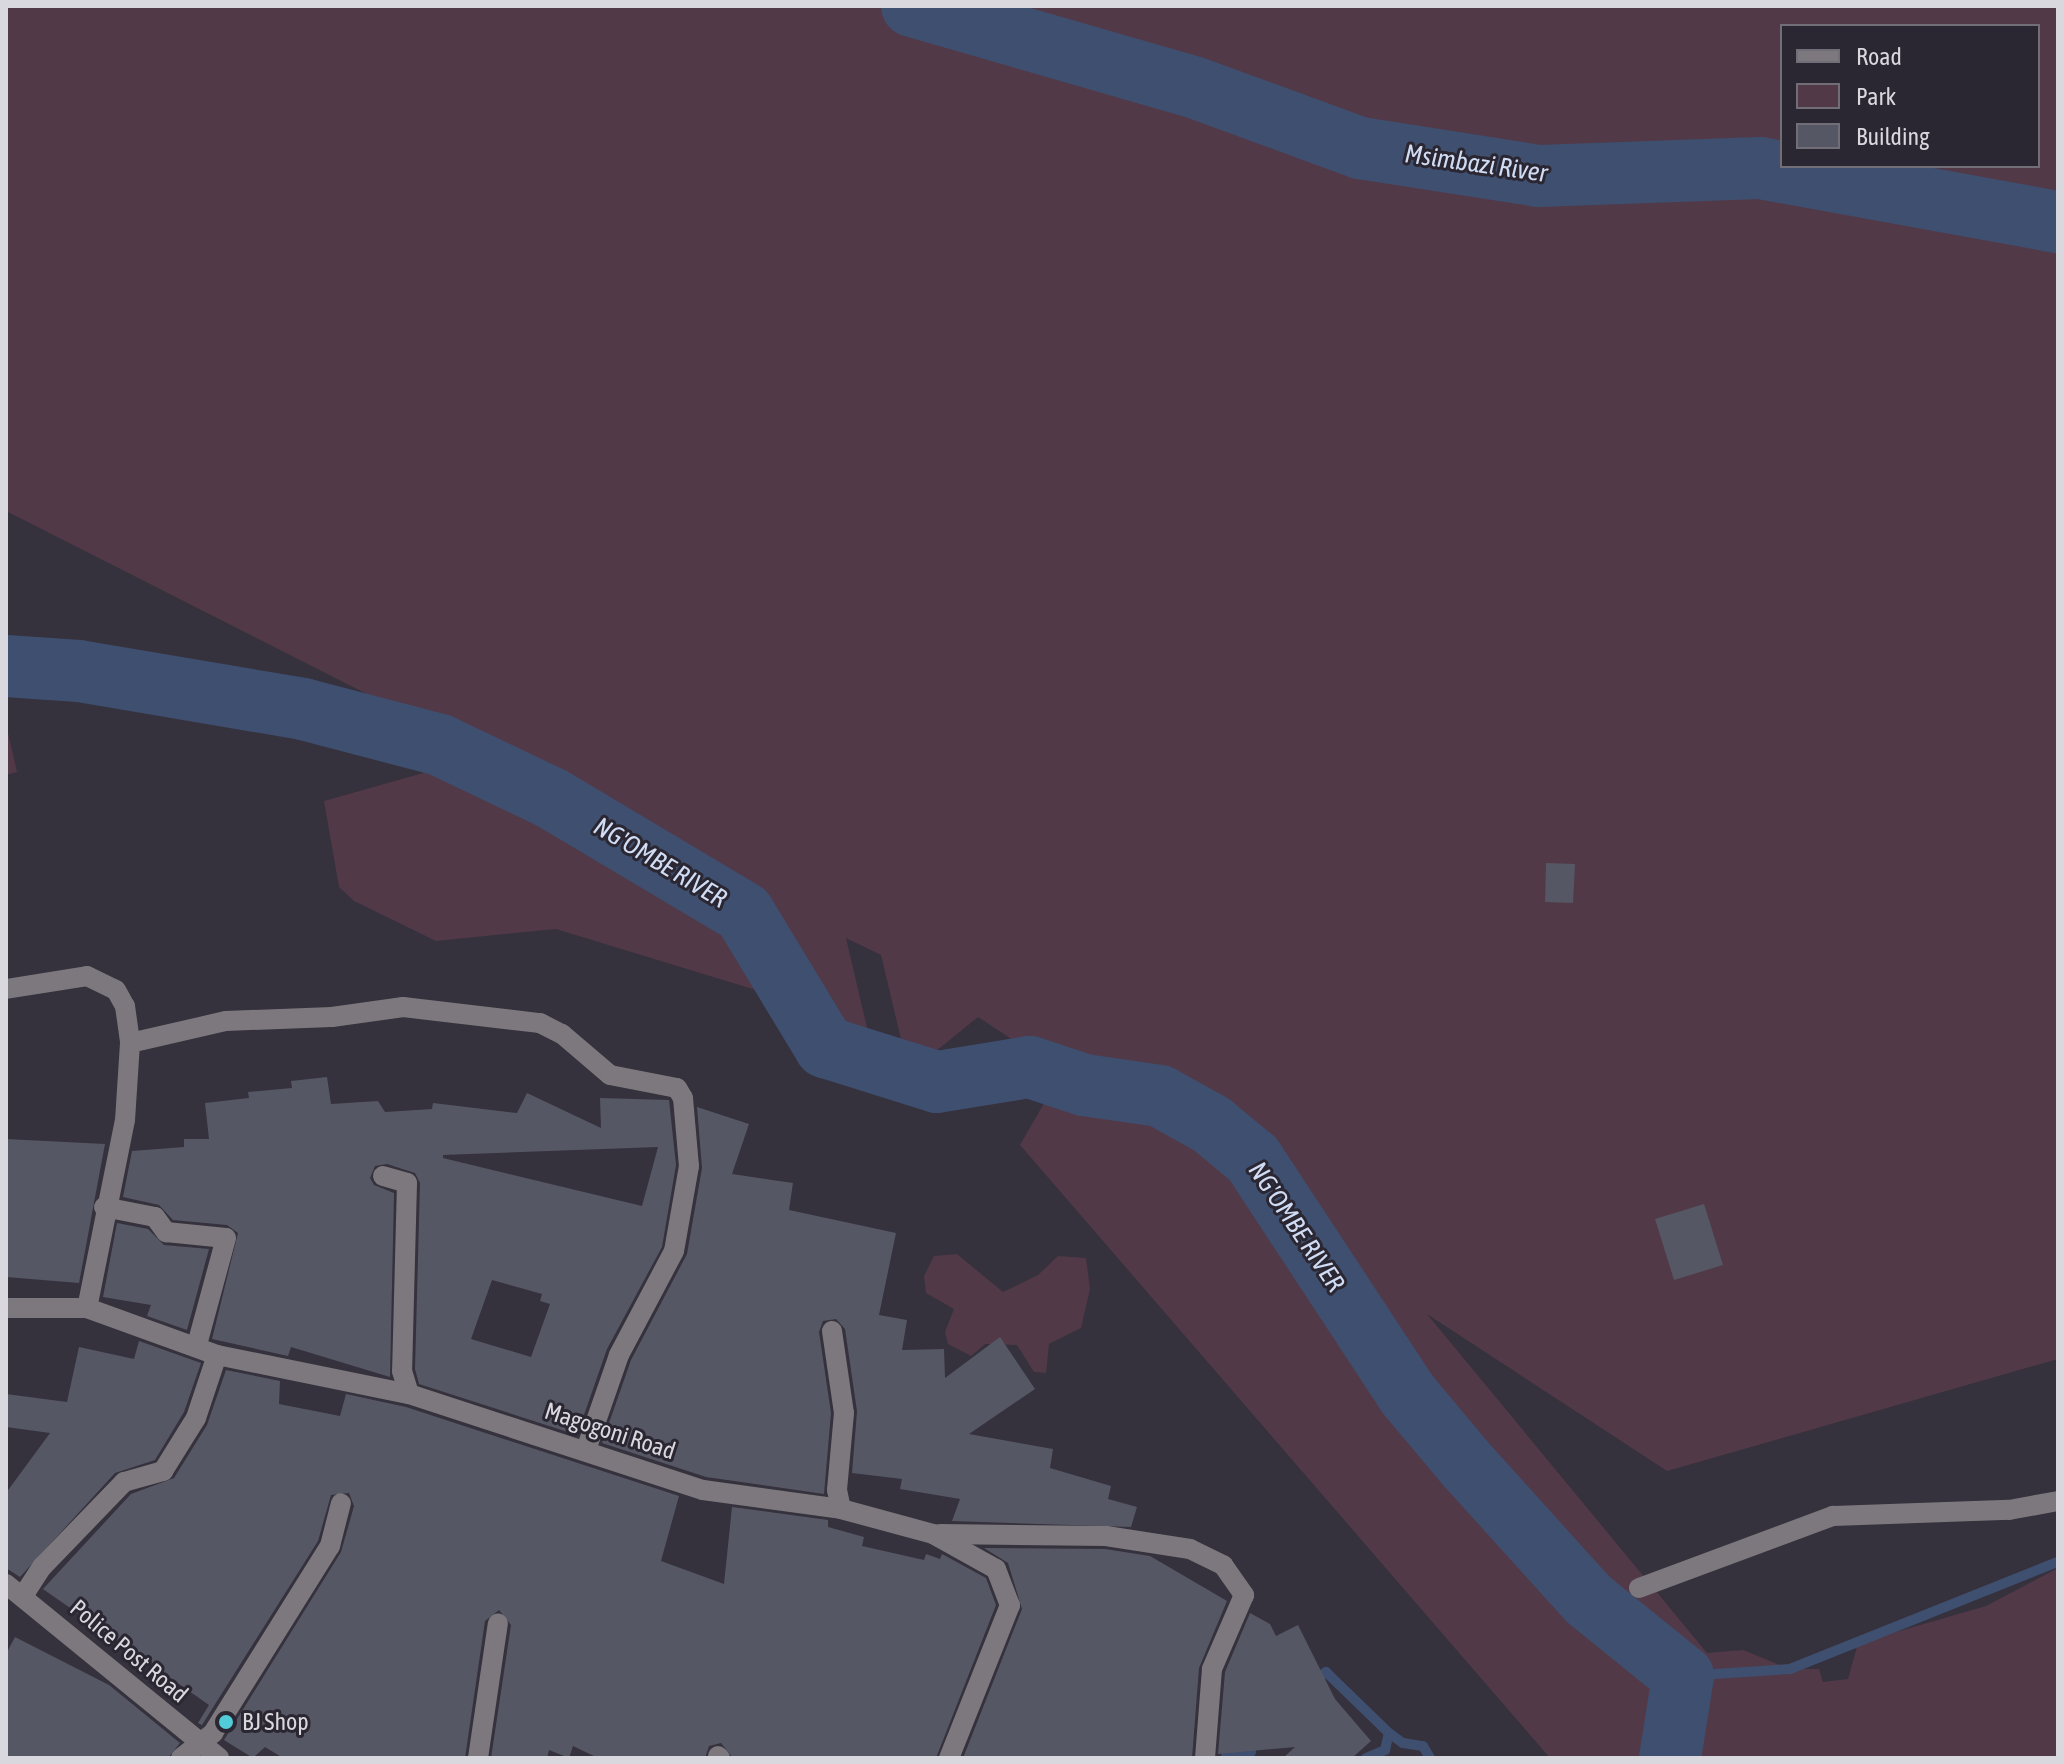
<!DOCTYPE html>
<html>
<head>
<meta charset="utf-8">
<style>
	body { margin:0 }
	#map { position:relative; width:2064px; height:1764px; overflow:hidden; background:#35313d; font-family:"Asap Condensed",sans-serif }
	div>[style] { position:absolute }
	.green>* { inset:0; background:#513948 }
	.stream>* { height:10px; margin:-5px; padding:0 5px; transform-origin:5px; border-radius:5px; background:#3f4f6f }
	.river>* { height:62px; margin:-31px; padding:0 31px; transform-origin:31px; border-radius:31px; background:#3f4f6f }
	.building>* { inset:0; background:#565764 }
	.minor>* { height:20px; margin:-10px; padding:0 10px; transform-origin:10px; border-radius:10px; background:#7c787d }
	.dots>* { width:22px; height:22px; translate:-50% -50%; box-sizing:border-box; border:4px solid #2b2732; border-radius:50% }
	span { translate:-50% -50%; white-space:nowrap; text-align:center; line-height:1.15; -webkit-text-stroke:6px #2b2732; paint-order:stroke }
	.street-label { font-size:24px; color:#dad8df }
	.poi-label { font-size:24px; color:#dad8df }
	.left { translate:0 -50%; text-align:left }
	.water-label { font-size:26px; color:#d0dcf4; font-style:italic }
	.frame { position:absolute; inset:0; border:8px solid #dad8df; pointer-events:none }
	.legend { position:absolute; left:1780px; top:24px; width:260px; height:144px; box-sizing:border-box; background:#2b2732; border:2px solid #716e77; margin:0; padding:10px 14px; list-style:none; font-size:24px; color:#dad8df }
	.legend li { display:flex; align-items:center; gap:16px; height:40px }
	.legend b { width:40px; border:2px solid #716e77 }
</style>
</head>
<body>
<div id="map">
	<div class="green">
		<i style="clip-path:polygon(evenodd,6px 6px,2058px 6px,2058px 1359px,1667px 1471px,1427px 1314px,1707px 1653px,1743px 1650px,1790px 1669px,1819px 1669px,1823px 1682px,1848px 1679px,1858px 1643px,1986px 1606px,2058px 1568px,2058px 1758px,1550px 1758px,1020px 1145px,1062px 1072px,978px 1017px,909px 1073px,881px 955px,846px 938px,879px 1079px,769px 994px,556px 929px,436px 941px,354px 901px,339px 887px,324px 801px,487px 755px,6px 511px,6px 6px,1782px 26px,2038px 26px,2038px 166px,1782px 166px,1782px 26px)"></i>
		<i style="clip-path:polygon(6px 724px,17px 772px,6px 775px)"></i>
		<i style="clip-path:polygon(957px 1254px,1003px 1292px,1038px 1275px,1058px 1256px,1086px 1258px,1090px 1289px,1081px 1328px,1049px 1344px,1046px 1373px,1034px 1372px,1017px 1345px,985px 1344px,971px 1356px,948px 1344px,945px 1332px,954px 1309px,926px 1293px,924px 1276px,934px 1256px)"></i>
	</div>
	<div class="stream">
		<i style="left:1683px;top:1676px;width:107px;rotate:-3.7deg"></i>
		<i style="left:1790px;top:1669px;width:289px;rotate:-21.8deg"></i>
		<i style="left:1313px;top:1681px;width:16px;rotate:-35deg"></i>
		<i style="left:1326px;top:1672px;width:88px;rotate:44.1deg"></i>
		<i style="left:1226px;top:1756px;width:25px;rotate:-9deg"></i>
		<i style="left:1251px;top:1752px;width:12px;rotate:-95deg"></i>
		<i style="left:1366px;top:1758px;width:21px;rotate:-23deg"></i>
		<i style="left:1385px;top:1750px;width:17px;rotate:-77deg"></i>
		<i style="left:1389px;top:1733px;width:17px;rotate:36deg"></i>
		<i style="left:1403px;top:1743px;width:20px;rotate:9deg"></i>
		<i style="left:1423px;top:1746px;width:14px;rotate:60deg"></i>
	</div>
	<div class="river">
		<i style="left:912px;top:6px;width:296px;rotate:16.1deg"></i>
		<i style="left:1196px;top:88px;width:175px;rotate:20.1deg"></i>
		<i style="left:1360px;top:148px;width:181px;rotate:8.9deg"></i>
		<i style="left:1539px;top:176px;width:221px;rotate:-2.1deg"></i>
		<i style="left:1760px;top:168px;width:303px;rotate:10.3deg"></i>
		<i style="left:6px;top:666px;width:73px;rotate:3.9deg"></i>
		<i style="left:79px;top:671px;width:227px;rotate:9.6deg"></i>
		<i style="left:303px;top:709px;width:142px;rotate:14.7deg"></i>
		<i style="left:440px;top:745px;width:125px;rotate:25.5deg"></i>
		<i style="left:553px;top:799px;width:222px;rotate:30.8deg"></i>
		<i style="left:744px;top:913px;width:157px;rotate:58.8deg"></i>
		<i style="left:825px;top:1047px;width:117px;rotate:17.4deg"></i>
		<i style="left:937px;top:1082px;width:94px;rotate:-9.2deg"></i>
		<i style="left:1030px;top:1067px;width:57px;rotate:18.4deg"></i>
		<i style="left:1084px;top:1085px;width:77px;rotate:8.2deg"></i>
		<i style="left:1160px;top:1096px;width:60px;rotate:29.1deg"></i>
		<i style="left:1212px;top:1125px;width:53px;rotate:39.7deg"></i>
		<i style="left:1253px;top:1159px;width:282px;rotate:56.7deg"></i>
		<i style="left:1408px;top:1395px;width:89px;rotate:50deg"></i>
		<i style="left:1465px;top:1463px;width:185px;rotate:47.9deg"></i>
		<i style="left:1589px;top:1600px;width:121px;rotate:39deg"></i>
		<i style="left:1683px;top:1676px;width:83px;rotate:99deg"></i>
	</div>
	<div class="building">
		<i style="clip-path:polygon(1546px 863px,1575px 864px,1573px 903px,1545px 902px)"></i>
		<i style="clip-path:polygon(evenodd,327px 1077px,331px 1104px,378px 1101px,385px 1112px,432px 1109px,433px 1103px,517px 1113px,527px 1093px,601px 1128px,600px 1098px,669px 1100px,676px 1165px,662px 1247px,607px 1349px,577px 1435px,419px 1384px,415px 1369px,420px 1183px,415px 1173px,387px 1164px,375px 1166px,370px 1178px,374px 1185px,394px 1193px,390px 1377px,291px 1347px,288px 1356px,212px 1339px,238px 1233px,227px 1225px,173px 1220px,159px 1205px,123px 1197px,132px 1151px,184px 1147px,184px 1139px,209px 1139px,205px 1103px,249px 1098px,248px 1092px,292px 1088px,291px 1081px,327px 1077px,658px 1147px,642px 1206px,443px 1158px,443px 1155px,658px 1147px,327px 1077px,492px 1280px,542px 1294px,540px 1301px,550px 1304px,531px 1357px,471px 1339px,492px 1280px)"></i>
		<i style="clip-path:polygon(697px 1107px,749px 1124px,732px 1174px,793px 1183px,789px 1210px,896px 1233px,879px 1315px,907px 1320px,902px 1350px,944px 1349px,945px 1378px,1000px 1337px,1035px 1389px,969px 1434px,1053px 1449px,1050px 1468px,1111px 1486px,1108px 1499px,1137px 1507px,1131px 1527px,952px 1521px,960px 1499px,900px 1489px,902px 1479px,852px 1473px,857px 1411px,845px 1329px,836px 1319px,823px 1321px,819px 1332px,831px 1413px,824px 1494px,706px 1477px,602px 1443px,631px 1360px,687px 1254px,702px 1168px)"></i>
		<i style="clip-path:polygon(6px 1139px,105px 1144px,79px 1283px,6px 1277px)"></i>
		<i style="clip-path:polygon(1704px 1204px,1723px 1265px,1674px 1280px,1655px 1219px)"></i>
		<i style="clip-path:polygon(117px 1223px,148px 1229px,164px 1245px,209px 1249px,187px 1330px,147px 1316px,151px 1305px,103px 1297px)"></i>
		<i style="clip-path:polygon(139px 1341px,201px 1363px,184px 1412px,155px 1460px,115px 1473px,20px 1577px,6px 1568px,6px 1493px,50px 1433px,6px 1427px,6px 1394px,67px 1402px,79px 1347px,134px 1359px)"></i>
		<i style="clip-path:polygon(226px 1370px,280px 1381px,279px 1404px,340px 1416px,346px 1394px,406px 1407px,679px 1496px,661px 1561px,724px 1584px,732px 1507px,828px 1520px,828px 1527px,864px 1537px,862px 1546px,924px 1560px,926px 1554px,940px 1559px,942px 1554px,986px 1578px,996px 1605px,936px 1758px,733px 1758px,721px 1743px,709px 1746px,705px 1758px,598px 1758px,573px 1746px,569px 1758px,549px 1750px,547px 1758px,491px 1758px,511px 1625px,499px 1610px,485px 1621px,465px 1758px,283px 1758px,265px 1747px,253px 1758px,224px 1740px,341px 1552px,354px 1506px,349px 1493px,331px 1495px,318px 1541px,202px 1725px,198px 1723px,209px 1705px,43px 1589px,131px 1494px,174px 1478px,207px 1425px)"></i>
		<i style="clip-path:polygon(984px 1548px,1105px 1549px,1150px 1556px,1227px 1601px,1199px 1668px,1192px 1758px,963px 1758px,1022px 1609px,1008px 1563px)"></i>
		<i style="clip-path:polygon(1250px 1613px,1270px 1624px,1276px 1636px,1298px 1625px,1335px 1699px,1371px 1741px,1352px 1758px,1283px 1758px,1295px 1747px,1218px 1754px,1225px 1672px)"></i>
		<i style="clip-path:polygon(15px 1637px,109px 1685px,180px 1743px,168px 1758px,6px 1758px,6px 1654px)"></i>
	</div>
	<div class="minor">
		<i style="left:6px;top:989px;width:82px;rotate:-9.1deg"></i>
		<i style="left:87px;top:976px;width:32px;rotate:26deg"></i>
		<i style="left:116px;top:990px;width:18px;rotate:61deg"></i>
		<i style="left:125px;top:1006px;width:37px;rotate:82deg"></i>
		<i style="left:130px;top:1043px;width:77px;rotate:93.7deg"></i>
		<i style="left:125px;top:1120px;width:192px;rotate:101.4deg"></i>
		<i style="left:130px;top:1043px;width:98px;rotate:-12.9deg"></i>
		<i style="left:226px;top:1021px;width:106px;rotate:-2.2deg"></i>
		<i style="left:332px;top:1017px;width:72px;rotate:-8deg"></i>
		<i style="left:403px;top:1007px;width:138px;rotate:6.7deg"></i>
		<i style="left:540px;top:1023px;width:25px;rotate:27deg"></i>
		<i style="left:562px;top:1034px;width:63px;rotate:40.5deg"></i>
		<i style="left:610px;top:1075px;width:68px;rotate:11deg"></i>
		<i style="left:677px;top:1088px;width:12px;rotate:59deg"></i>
		<i style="left:683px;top:1098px;width:68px;rotate:85deg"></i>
		<i style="left:689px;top:1166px;width:86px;rotate:100deg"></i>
		<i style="left:674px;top:1251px;width:118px;rotate:117.9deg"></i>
		<i style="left:619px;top:1355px;width:101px;rotate:109.2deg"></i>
		<i style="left:383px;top:1176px;width:25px;rotate:16deg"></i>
		<i style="left:407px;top:1183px;width:188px;rotate:91.5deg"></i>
		<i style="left:402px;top:1371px;width:24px;rotate:73deg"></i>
		<i style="left:104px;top:1207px;width:52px;rotate:11.1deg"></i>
		<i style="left:155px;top:1217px;width:19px;rotate:54deg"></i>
		<i style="left:166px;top:1232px;width:60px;rotate:5.7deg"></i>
		<i style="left:226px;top:1238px;width:111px;rotate:105.2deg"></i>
		<i style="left:6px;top:1308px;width:81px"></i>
		<i style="left:87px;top:1308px;width:138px;rotate:19.9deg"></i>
		<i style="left:217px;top:1355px;width:196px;rotate:11.5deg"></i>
		<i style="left:409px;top:1394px;width:309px;rotate:18.1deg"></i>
		<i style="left:703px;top:1490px;width:139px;rotate:7.8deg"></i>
		<i style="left:841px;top:1509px;width:95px;rotate:15.2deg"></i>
		<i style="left:933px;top:1534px;width:72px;rotate:29.1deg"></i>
		<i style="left:996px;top:1569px;width:39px;rotate:69deg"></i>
		<i style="left:1010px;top:1605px;width:165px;rotate:111.7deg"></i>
		<i style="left:832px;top:1331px;width:83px;rotate:81.7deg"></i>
		<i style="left:844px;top:1413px;width:77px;rotate:95.2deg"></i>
		<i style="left:837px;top:1490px;width:19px;rotate:78deg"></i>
		<i style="left:940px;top:1534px;width:166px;rotate:0.7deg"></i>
		<i style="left:1106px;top:1536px;width:85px;rotate:8.8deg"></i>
		<i style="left:1190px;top:1549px;width:37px;rotate:26deg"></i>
		<i style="left:1223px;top:1565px;width:37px;rotate:55deg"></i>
		<i style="left:1244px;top:1595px;width:81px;rotate:113.4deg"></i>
		<i style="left:1212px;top:1669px;width:89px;rotate:94.5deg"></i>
		<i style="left:6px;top:1584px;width:275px;rotate:39.2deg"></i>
		<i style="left:1639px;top:1588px;width:207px;rotate:-20.4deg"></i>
		<i style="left:1833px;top:1516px;width:176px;rotate:-2deg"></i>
		<i style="left:2009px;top:1510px;width:50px;rotate:-10.4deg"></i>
		<i style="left:23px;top:1596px;width:35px;rotate:-57deg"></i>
		<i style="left:42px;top:1567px;width:118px;rotate:-46deg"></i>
		<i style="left:124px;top:1482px;width:41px;rotate:-15.8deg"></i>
		<i style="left:163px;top:1471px;width:62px;rotate:-58.1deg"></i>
		<i style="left:196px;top:1418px;width:66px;rotate:-71.6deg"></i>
		<i style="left:718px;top:1756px;width:3px;rotate:45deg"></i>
		<i style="left:181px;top:1758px;width:41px;rotate:-38deg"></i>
		<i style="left:213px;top:1733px;width:221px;rotate:-58deg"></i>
		<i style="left:330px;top:1546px;width:44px;rotate:-75.7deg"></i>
		<i style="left:478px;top:1758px;width:136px;rotate:-81.6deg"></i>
	</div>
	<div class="dots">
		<i style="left:226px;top:1722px;background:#52cbd9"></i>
	</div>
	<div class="street-label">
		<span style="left:610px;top:1431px;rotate:18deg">Magogoni Road</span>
		<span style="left:129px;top:1651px;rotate:40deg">Police Post Road</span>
	</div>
	<div class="poi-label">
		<span class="left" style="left:242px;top:1722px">BJ Shop</span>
	</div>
	<div class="water-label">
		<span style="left:1476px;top:164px;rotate:8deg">Msimbazi River</span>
		<span style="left:660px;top:863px;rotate:31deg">NG'OMBE RIVER</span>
		<span style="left:1296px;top:1227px;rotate:56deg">NG'OMBE RIVER</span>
	</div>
	<div class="frame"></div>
	<ul class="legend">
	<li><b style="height:10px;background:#7c787d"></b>Road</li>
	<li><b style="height:22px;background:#513948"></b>Park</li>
	<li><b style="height:22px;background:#565764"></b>Building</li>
	</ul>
</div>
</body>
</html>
